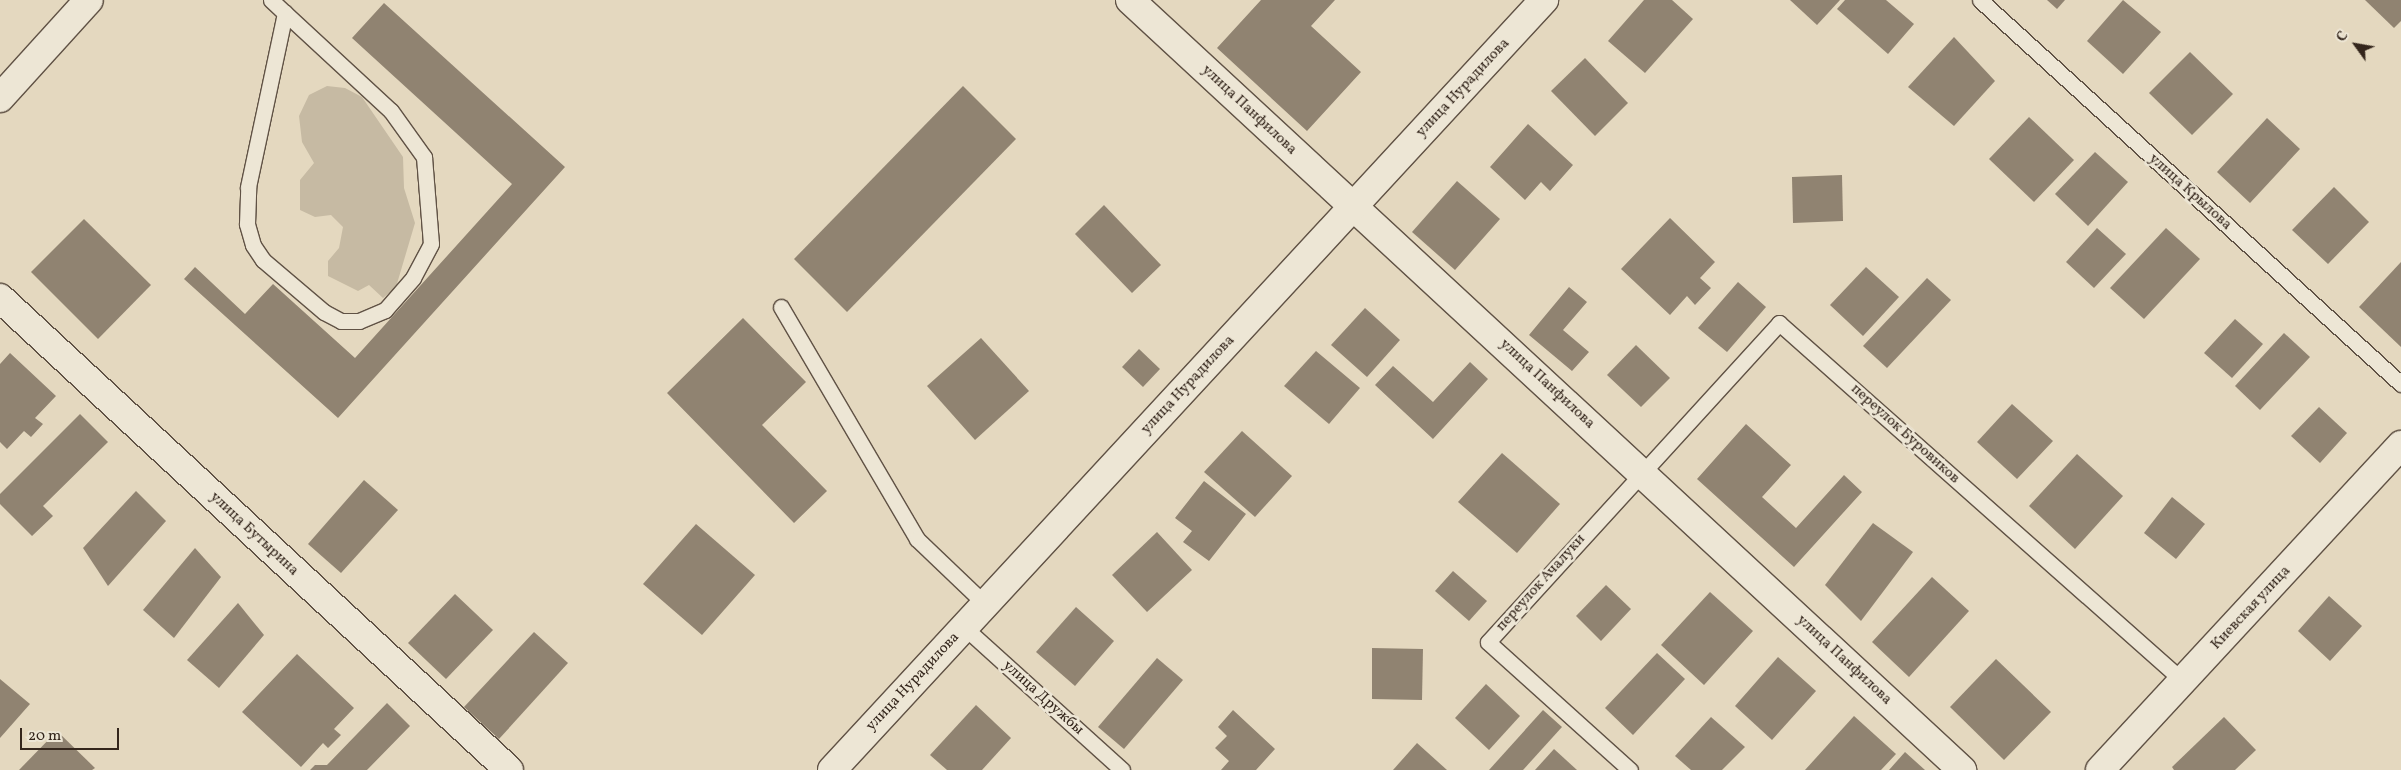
<!DOCTYPE html>
<html>
<head>
<meta charset="utf-8">
<style>
	body { margin:0 }
	#map { position:relative; width:2401px; height:770px; overflow:hidden; background:#e4d8bf; font-family:Vollkorn,serif }
	div>[style] { position:absolute }
	.green>* { inset:0; background:#c6baa3 }
	.building>* { inset:0; background:#908371 }
	.roads { filter:drop-shadow(1px 0 #605245) drop-shadow(-1px 0 #605245) drop-shadow(0 1px #605245) drop-shadow(0 -1px #605245) }
	.service>* { height:15px; margin:-7.5px; padding:0 7.5px; transform-origin:7.5px; border-radius:7.5px; background:#ede6d5 }
	.minor>* { height:28px; margin:-14px; padding:0 14px; transform-origin:14px; border-radius:14px; background:#ede6d5 }
	.tertiary>* { height:28px; margin:-14px; padding:0 14px; transform-origin:14px; border-radius:14px; background:#ede6d5 }
	span { translate:-50% -50%; white-space:nowrap; text-align:center; line-height:1.15; -webkit-text-stroke:5px #ede6d5; paint-order:stroke }
	.street-label { font-size:15px; color:#34261c }
	.north { position:absolute; left:2331px; top:20px; width:50px; height:50px; -webkit-text-stroke:4px #ede6d5; paint-order:stroke; rotate:302deg; font-size:14px; font-weight:700; line-height:20px; text-align:center; color:#34261c }
	.north::after { content:''; display:block; margin:auto; width:18px; height:22px; background:#34261c; clip-path:polygon(50% 0,100% 100%,50% 72%,0 100%) }
	.scale { position:absolute; left:20px; top:728px; width:99px; height:22px; box-sizing:border-box; border:2px solid #34261c; border-top:0; padding-left:6px; font-size:15px; line-height:18px; white-space:nowrap; color:#34261c; -webkit-text-stroke:4px #ede6d5; paint-order:stroke }
</style>
</head>
<body>
<div id="map">
	<div class="green">
		<i style="clip-path:polygon(327px 86px,345px 88px,362px 97px,403px 157px,404px 188px,415px 223px,396px 287px,383px 298px,369px 285px,358px 291px,328px 276px,328px 261px,339px 248px,343px 227px,331px 215px,315px 217px,300px 210px,300px 180px,314px 163px,302px 142px,299px 116px,309px 95px)"></i>
	</div>
	<div class="building">
		<i style="clip-path:polygon(1261px 0,1335px 0,1311px 26px,1361px 72px,1307px 131px,1217px 48px)"></i>
		<i style="clip-path:polygon(1644px 0,1672px 0,1693px 19px,1645px 73px,1608px 41px)"></i>
		<i style="clip-path:polygon(1790px 0,1840px 0,1817px 25px)"></i>
		<i style="clip-path:polygon(1845px 0,1886px 0,1914px 24px,1888px 54px,1837px 9px)"></i>
		<i style="clip-path:polygon(2047px 0,2065px 0,2057px 9px)"></i>
		<i style="clip-path:polygon(2123px 0,2161px 32px,2123px 74px,2087px 41px)"></i>
		<i style="clip-path:polygon(2365px 0,2401px 0,2401px 21px,2394px 28px)"></i>
		<i style="clip-path:polygon(384px 3px,565px 167px,338px 418px,184px 279px,195px 267px,245px 314px,273px 284px,355px 358px,512px 184px,352px 38px)"></i>
		<i style="clip-path:polygon(1954px 37px,1995px 81px,1954px 126px,1908px 87px)"></i>
		<i style="clip-path:polygon(2190px 52px,2233px 94px,2192px 135px,2149px 93px)"></i>
		<i style="clip-path:polygon(1585px 58px,1628px 103px,1595px 136px,1551px 91px)"></i>
		<i style="clip-path:polygon(963px 86px,1016px 139px,847px 312px,794px 259px)"></i>
		<i style="clip-path:polygon(2029px 117px,2074px 160px,2034px 202px,1989px 159px)"></i>
		<i style="clip-path:polygon(2267px 118px,2300px 149px,2250px 203px,2217px 172px)"></i>
		<i style="clip-path:polygon(1528px 124px,1573px 165px,1550px 191px,1541px 182px,1525px 200px,1490px 167px)"></i>
		<i style="clip-path:polygon(2095px 152px,2128px 182px,2088px 226px,2055px 194px)"></i>
		<i style="clip-path:polygon(1842px 175px,1843px 221px,1793px 223px,1792px 177px)"></i>
		<i style="clip-path:polygon(1457px 181px,1500px 219px,1455px 270px,1412px 232px)"></i>
		<i style="clip-path:polygon(2334px 187px,2369px 222px,2328px 264px,2292px 230px)"></i>
		<i style="clip-path:polygon(1104px 205px,1161px 265px,1132px 293px,1075px 234px)"></i>
		<i style="clip-path:polygon(1670px 218px,1715px 262px,1700px 278px,1711px 288px,1695px 305px,1687px 296px,1670px 315px,1621px 269px)"></i>
		<i style="clip-path:polygon(84px 219px,151px 285px,98px 339px,31px 272px)"></i>
		<i style="clip-path:polygon(2097px 228px,2126px 254px,2094px 288px,2066px 262px)"></i>
		<i style="clip-path:polygon(2166px 228px,2200px 259px,2144px 319px,2110px 288px)"></i>
		<i style="clip-path:polygon(2401px 262px,2401px 347px,2359px 307px)"></i>
		<i style="clip-path:polygon(1866px 267px,1899px 297px,1863px 336px,1830px 305px)"></i>
		<i style="clip-path:polygon(1927px 278px,1951px 300px,1887px 368px,1863px 346px)"></i>
		<i style="clip-path:polygon(1738px 282px,1766px 307px,1727px 352px,1698px 328px)"></i>
		<i style="clip-path:polygon(1569px 287px,1587px 302px,1563px 330px,1589px 352px,1572px 371px,1529px 335px)"></i>
		<i style="clip-path:polygon(1365px 308px,1400px 340px,1367px 377px,1331px 345px)"></i>
		<i style="clip-path:polygon(743px 318px,806px 382px,762px 425px,827px 491px,794px 523px,667px 393px)"></i>
		<i style="clip-path:polygon(2235px 319px,2263px 344px,2232px 378px,2204px 353px)"></i>
		<i style="clip-path:polygon(2284px 333px,2310px 357px,2260px 410px,2235px 386px)"></i>
		<i style="clip-path:polygon(981px 338px,1029px 391px,975px 440px,927px 386px)"></i>
		<i style="clip-path:polygon(1636px 345px,1670px 378px,1641px 407px,1607px 375px)"></i>
		<i style="clip-path:polygon(1139px 349px,1160px 369px,1143px 387px,1122px 367px)"></i>
		<i style="clip-path:polygon(1316px 351px,1360px 388px,1329px 424px,1284px 386px)"></i>
		<i style="clip-path:polygon(10px 353px,56px 396px,35px 418px,43px 424px,31px 437px,24px 431px,7px 449px,0 442px,0 364px)"></i>
		<i style="clip-path:polygon(1470px 362px,1488px 379px,1433px 439px,1375px 385px,1393px 366px,1433px 402px)"></i>
		<i style="clip-path:polygon(2012px 404px,2053px 441px,2017px 479px,1977px 442px)"></i>
		<i style="clip-path:polygon(2319px 407px,2347px 433px,2320px 463px,2291px 436px)"></i>
		<i style="clip-path:polygon(80px 414px,108px 442px,43px 506px,53px 516px,32px 536px,0 504px,0 494px)"></i>
		<i style="clip-path:polygon(1746px 424px,1791px 465px,1762px 497px,1796px 528px,1844px 475px,1862px 492px,1794px 567px,1697px 479px)"></i>
		<i style="clip-path:polygon(1242px 431px,1292px 476px,1255px 517px,1204px 472px)"></i>
		<i style="clip-path:polygon(1502px 453px,1560px 504px,1517px 553px,1458px 502px)"></i>
		<i style="clip-path:polygon(2077px 454px,2123px 496px,2075px 549px,2029px 506px)"></i>
		<i style="clip-path:polygon(364px 480px,398px 510px,341px 573px,308px 544px)"></i>
		<i style="clip-path:polygon(1204px 481px,1246px 514px,1209px 561px,1183px 542px,1192px 531px,1175px 518px)"></i>
		<i style="clip-path:polygon(136px 491px,166px 521px,108px 586px,83px 548px)"></i>
		<i style="clip-path:polygon(2172px 497px,2205px 524px,2176px 559px,2144px 533px)"></i>
		<i style="clip-path:polygon(1873px 523px,1913px 552px,1861px 621px,1825px 585px)"></i>
		<i style="clip-path:polygon(696px 524px,755px 575px,702px 635px,643px 584px)"></i>
		<i style="clip-path:polygon(1157px 532px,1192px 570px,1147px 612px,1112px 575px)"></i>
		<i style="clip-path:polygon(195px 548px,221px 577px,174px 638px,143px 610px)"></i>
		<i style="clip-path:polygon(1453px 571px,1487px 601px,1469px 621px,1435px 591px)"></i>
		<i style="clip-path:polygon(1932px 577px,1969px 611px,1909px 677px,1872px 642px)"></i>
		<i style="clip-path:polygon(1606px 585px,1631px 609px,1601px 641px,1576px 616px)"></i>
		<i style="clip-path:polygon(1710px 592px,1753px 631px,1704px 685px,1661px 645px)"></i>
		<i style="clip-path:polygon(455px 594px,493px 630px,446px 679px,408px 643px)"></i>
		<i style="clip-path:polygon(2329px 596px,2362px 626px,2330px 661px,2298px 631px)"></i>
		<i style="clip-path:polygon(238px 603px,264px 635px,219px 688px,187px 660px)"></i>
		<i style="clip-path:polygon(1076px 607px,1114px 641px,1075px 686px,1036px 652px)"></i>
		<i style="clip-path:polygon(534px 632px,568px 663px,499px 739px,464px 707px)"></i>
		<i style="clip-path:polygon(1372px 648px,1423px 649px,1422px 700px,1372px 699px)"></i>
		<i style="clip-path:polygon(1657px 653px,1685px 679px,1633px 735px,1605px 708px)"></i>
		<i style="clip-path:polygon(297px 654px,354px 708px,334px 729px,341px 735px,328px 748px,323px 743px,301px 767px,242px 712px)"></i>
		<i style="clip-path:polygon(1778px 657px,1816px 691px,1772px 740px,1735px 706px)"></i>
		<i style="clip-path:polygon(1157px 658px,1183px 680px,1124px 749px,1098px 727px)"></i>
		<i style="clip-path:polygon(1996px 659px,2051px 712px,2004px 760px,1950px 707px)"></i>
		<i style="clip-path:polygon(0 679px,30px 704px,0 738px)"></i>
		<i style="clip-path:polygon(1486px 684px,1520px 716px,1489px 750px,1455px 718px)"></i>
		<i style="clip-path:polygon(387px 703px,410px 726px,367px 770px,310px 770px,315px 765px,327px 765px)"></i>
		<i style="clip-path:polygon(976px 705px,1011px 738px,982px 770px,947px 770px,930px 755px)"></i>
		<i style="clip-path:polygon(1233px 710px,1275px 749px,1256px 770px,1221px 770px,1229px 761px,1215px 748px,1227px 736px,1218px 727px)"></i>
		<i style="clip-path:polygon(1543px 710px,1562px 727px,1523px 770px,1489px 770px)"></i>
		<i style="clip-path:polygon(1854px 716px,1896px 754px,1881px 770px,1805px 770px)"></i>
		<i style="clip-path:polygon(1711px 717px,1745px 747px,1722px 770px,1691px 770px,1675px 756px)"></i>
		<i style="clip-path:polygon(2224px 717px,2256px 750px,2235px 770px,2174px 770px,2172px 767px)"></i>
		<i style="clip-path:polygon(57px 731px,95px 768px,92px 770px,19px 770px)"></i>
		<i style="clip-path:polygon(1417px 743px,1447px 770px,1393px 770px)"></i>
		<i style="clip-path:polygon(1554px 749px,1577px 770px,1535px 770px)"></i>
		<i style="clip-path:polygon(1905px 752px,1925px 770px,1889px 770px)"></i>
	</div>
	<div class="roads">
		<div class="service">
			<i style="left:271px;top:0;width:19px;rotate:43deg"></i>
			<i style="left:285px;top:13px;width:144px;rotate:42.8deg"></i>
			<i style="left:391px;top:111px;width:57px;rotate:54.3deg"></i>
			<i style="left:424px;top:157px;width:87px;rotate:85.4deg"></i>
			<i style="left:431px;top:244px;width:38px;rotate:118deg"></i>
			<i style="left:413px;top:278px;width:43px;rotate:131.2deg"></i>
			<i style="left:385px;top:310px;width:28px;rotate:157deg"></i>
			<i style="left:359px;top:321px;width:18px;rotate:180deg"></i>
			<i style="left:341px;top:321px;width:19px;rotate:-152deg"></i>
			<i style="left:324px;top:312px;width:80px;rotate:-139.6deg"></i>
			<i style="left:263px;top:260px;width:18px;rotate:-124deg"></i>
			<i style="left:253px;top:245px;width:22px;rotate:-106deg"></i>
			<i style="left:247px;top:224px;width:37px;rotate:-88deg"></i>
			<i style="left:248px;top:187px;width:178px;rotate:-78deg"></i>
			<i style="left:1980px;top:0;width:570px;rotate:42.37deg"></i>
			<i style="left:781px;top:307px;width:269px;rotate:59.6deg"></i>
			<i style="left:917px;top:539px;width:94px;rotate:43.7deg"></i>
			<i style="left:964px;top:627px;width:213px;rotate:42.1deg"></i>
			<i style="left:1630px;top:770px;width:191px;rotate:-138deg"></i>
			<i style="left:1488px;top:642px;width:432px;rotate:-47.6deg"></i>
			<i style="left:1779px;top:323px;width:540px;rotate:41.55deg"></i>
		</div>
		<div class="minor">
			<i style="left:0;top:298px;width:694px;rotate:42.84deg"></i>
			<i style="left:2100px;top:770px;width:443px;rotate:-47.2deg"></i>
		</div>
		<div class="tertiary">
			<i style="left:1130px;top:0;width:1134px;rotate:42.78deg"></i>
			<i style="left:0;top:98px;width:132px;rotate:-47.8deg"></i>
			<i style="left:832px;top:770px;width:1049px;rotate:-47.24deg"></i>
		</div>
	</div>
	<div class="street-label">
		<span style="left:1463px;top:88px;rotate:-47deg">улица Нурадилова</span>
		<span style="left:1249px;top:110px;rotate:43deg">улица Панфилова</span>
		<span style="left:2190px;top:192px;rotate:42deg">улица Крылова</span>
		<span style="left:1547px;top:384px;rotate:43deg">улица Панфилова</span>
		<span style="left:1188px;top:385px;rotate:-47deg">улица Нурадилова</span>
		<span style="left:1905px;top:434px;rotate:42deg">переулок Буровиков</span>
		<span style="left:254px;top:534px;rotate:43deg">улица Бутырина</span>
		<span style="left:1541px;top:583px;rotate:-48deg">переулок Ачалуки</span>
		<span style="left:2251px;top:608px;rotate:-47deg">Киевская улица</span>
		<span style="left:1844px;top:660px;rotate:43deg">улица Панфилова</span>
		<span style="left:913px;top:682px;rotate:-47deg">улица Нурадилова</span>
		<span style="left:1043px;top:698px;rotate:42deg">улица Дружбы</span>
	</div>
	<div class="north">С</div>
	<div class="scale">20 m</div>
</div>
</body>
</html>
